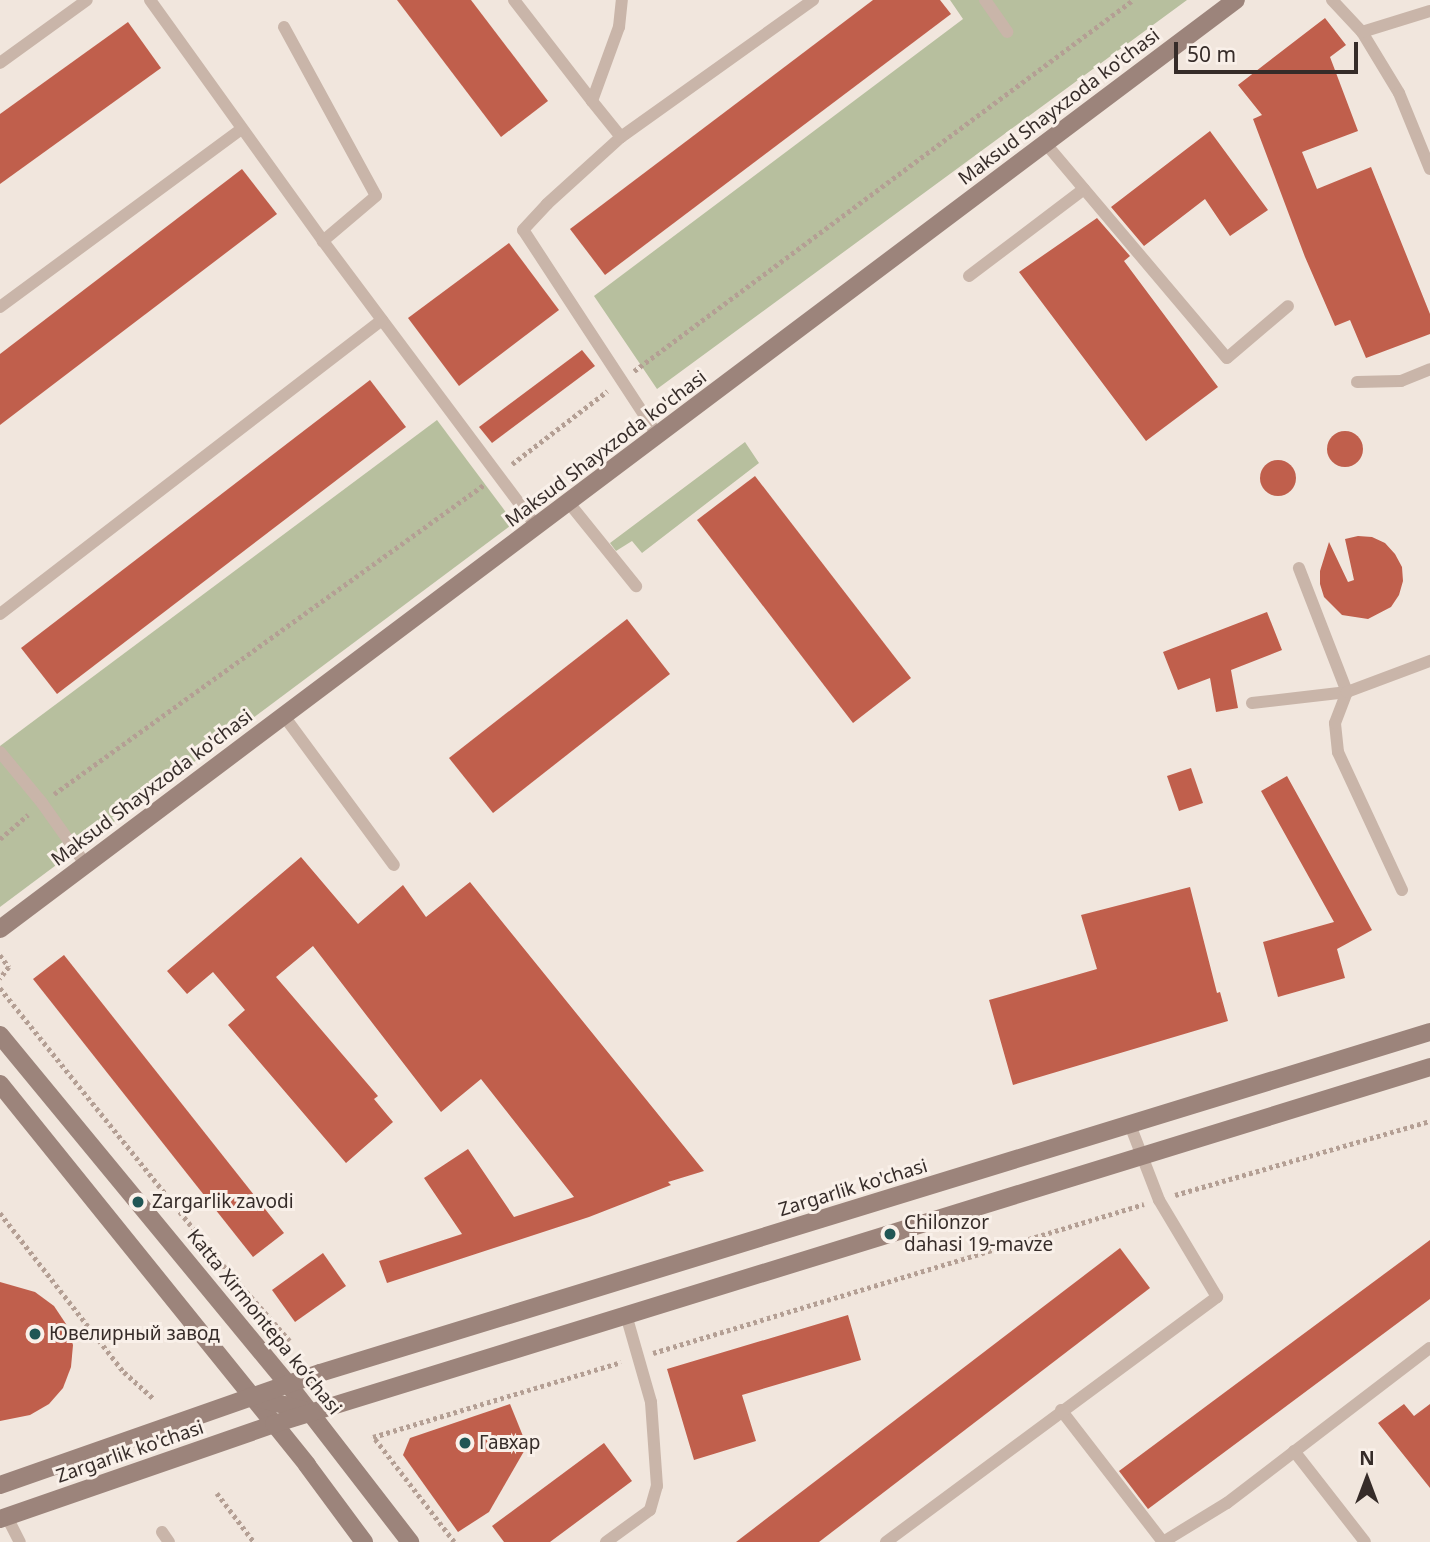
<!DOCTYPE html>
<html>
<head>
<meta charset="utf-8">
<style>
	body { margin:0 }
	#map { position:relative; width:1430px; height:1542px; overflow:hidden; background:#f1e6dd; font-family:"Noto Sans",sans-serif }
	div>[style] { position:absolute }
	.green>* { inset:0; background:#b7bf9e }
	.building>* { inset:0; background:#c05f4c }
	.round { border-radius:50% }
	.path>* { height:4.5px; margin-top:-2.25px; transform-origin:0; background:repeating-linear-gradient(90deg,#b49f94 0 3.5px,transparent 0 7px) }
	.lane>* { height:12px; margin:-6px; padding:0 6px; transform-origin:6px; border-radius:6px; background:#c9b5a9 }
	.secondary>* { height:18px; margin:-9px; padding:0 9px; transform-origin:9px; border-radius:9px; background:#9c847b }
	.dots>* { width:19px; height:19px; translate:-50% -50%; box-sizing:border-box; border:4px solid #f9f0e9; border-radius:50% }
	span { translate:-50% -50%; white-space:nowrap; text-align:center; line-height:1.15; -webkit-text-stroke:6px #f9f0e9; paint-order:stroke }
	.street-label { font-size:19px; color:#362c29 }
	.poi-label { font-size:19px; color:#362c29 }
	.left { translate:0 -50%; text-align:left }
	.north { position:absolute; left:1332px; top:1444px; width:70px; height:70px; -webkit-text-stroke:5px #f9f0e9; paint-order:stroke; rotate:0deg; font-size:19px; font-weight:700; line-height:28px; text-align:center; color:#362c29 }
	.north::after { content:''; display:block; margin:auto; width:24px; height:32px; background:#362c29; clip-path:polygon(50% 0,100% 100%,50% 72%,0 100%) }
	.scale { position:absolute; left:1174px; top:42px; width:184px; height:32px; box-sizing:border-box; border:4px solid #362c29; border-top:0; padding-left:9px; font-size:21px; line-height:24px; white-space:nowrap; color:#362c29; -webkit-text-stroke:5px #f9f0e9; paint-order:stroke }
</style>
</head>
<body>
<div id="map">
	<div class="green">
		<i style="clip-path:polygon(950px 0,1187px 0,657px 389px,594px 296px,963px 19px)"></i>
		<i style="clip-path:polygon(437px 420px,514px 523px,0 907px,0 746px)"></i>
		<i style="clip-path:polygon(745px 442px,759px 463px,642px 553px,632px 541px,616px 551px,610px 543px)"></i>
	</div>
	<div class="building">
		<i style="clip-path:polygon(397px 0,471px 0,548px 101px,501px 137px)"></i>
		<i style="clip-path:polygon(873px 0,940px 0,951px 14px,605px 275px,570px 229px)"></i>
		<i style="clip-path:polygon(1325px 18px,1346px 45px,1330px 57px,1358px 131px,1302px 152px,1317px 189px,1371px 167px,1430px 314px,1430px 334px,1366px 358px,1350px 320px,1335px 326px,1305px 257px,1253px 119px,1262px 115px,1238px 85px)"></i>
		<i style="clip-path:polygon(128px 22px,161px 68px,0 184px,0 114px)"></i>
		<i style="clip-path:polygon(1210px 131px,1268px 210px,1230px 236px,1205px 199px,1144px 246px,1111px 207px)"></i>
		<i style="clip-path:polygon(242px 169px,277px 214px,0 425px,0 354px)"></i>
		<i style="clip-path:polygon(1097px 218px,1130px 256px,1124px 261px,1218px 387px,1146px 441px,1019px 272px)"></i>
		<i style="clip-path:polygon(509px 243px,559px 310px,459px 386px,408px 318px)"></i>
		<i style="clip-path:polygon(582px 350px,595px 366px,492px 443px,479px 427px)"></i>
		<i style="clip-path:polygon(370px 380px,406px 427px,57px 694px,21px 648px)"></i>
		<i class="round" style="left:1327px;top:431px;width:36px;height:36px"></i>
		<i class="round" style="left:1260px;top:460px;width:36px;height:36px"></i>
		<i style="clip-path:polygon(755px 476px,911px 678px,853px 723px,697px 520px)"></i>
		<i style="clip-path:polygon(1358px 536px,1372px 537px,1385px 543px,1395px 554px,1402px 567px,1403px 581px,1399px 595px,1391px 607px,1368px 619px,1342px 615px,1324px 597px,1320px 584px,1320px 571px,1329px 542px,1348px 582px,1354px 580px,1345px 539px)"></i>
		<i style="clip-path:polygon(1267px 612px,1282px 650px,1231px 670px,1238px 708px,1216px 712px,1210px 678px,1178px 690px,1163px 652px)"></i>
		<i style="clip-path:polygon(627px 619px,670px 674px,493px 813px,449px 758px)"></i>
		<i style="clip-path:polygon(1191px 768px,1203px 803px,1179px 811px,1167px 776px)"></i>
		<i style="clip-path:polygon(1287px 776px,1372px 930px,1337px 949px,1345px 978px,1278px 997px,1263px 942px,1334px 922px,1261px 791px)"></i>
		<i style="clip-path:polygon(301px 857px,358px 924px,403px 885px,426px 917px,470px 882px,704px 1171px,668px 1182px,671px 1185px,589px 1217px,387px 1283px,379px 1261px,462px 1234px,424px 1178px,468px 1149px,514px 1217px,574px 1197px,481px 1079px,441px 1112px,313px 946px,276px 977px,378px 1096px,374px 1099px,393px 1122px,346px 1163px,228px 1025px,245px 1010px,213px 972px,187px 994px,167px 971px)"></i>
		<i style="clip-path:polygon(1190px 887px,1217px 993px,1220px 992px,1228px 1021px,1013px 1085px,989px 1000px,1097px 969px,1081px 915px)"></i>
		<i style="clip-path:polygon(64px 955px,284px 1233px,253px 1257px,33px 979px)"></i>
		<i style="clip-path:polygon(1430px 1240px,1430px 1299px,1148px 1509px,1119px 1471px)"></i>
		<i style="clip-path:polygon(1120px 1248px,1150px 1288px,819px 1542px,736px 1542px)"></i>
		<i style="clip-path:polygon(323px 1253px,346px 1286px,295px 1322px,272px 1290px)"></i>
		<i style="clip-path:polygon(0 1282px,35px 1292px,54px 1306px,66px 1324px,73px 1345px,71px 1367px,63px 1388px,49px 1404px,30px 1415px,0 1421px)"></i>
		<i style="clip-path:polygon(848px 1315px,861px 1360px,742px 1395px,756px 1441px,694px 1460px,667px 1369px)"></i>
		<i style="clip-path:polygon(510px 1404px,527px 1446px,489px 1512px,458px 1532px,403px 1455px,410px 1438px)"></i>
		<i style="clip-path:polygon(1404px 1404px,1414px 1416px,1430px 1404px,1430px 1488px,1378px 1423px)"></i>
		<i style="clip-path:polygon(604px 1443px,632px 1481px,550px 1542px,504px 1542px,492px 1526px)"></i>
	</div>
	<div class="path">
		<i style="left:634px;top:371px;width:622px;rotate:-36.63deg"></i>
		<i style="left:512px;top:464px;width:120px;rotate:-37.5deg"></i>
		<i style="left:54px;top:794px;width:531px;rotate:-35.73deg"></i>
		<i style="left:0;top:839px;width:37px;rotate:-41deg"></i>
		<i style="left:0;top:955px;width:15px;rotate:53deg"></i>
		<i style="left:9px;top:967px;width:15px;rotate:127deg"></i>
		<i style="left:0;top:988px;width:356px;rotate:51.2deg"></i>
		<i style="left:223px;top:1265px;width:101px;rotate:48.6deg"></i>
		<i style="left:1175px;top:1195px;width:266px;rotate:-16.2deg"></i>
		<i style="left:0;top:1213px;width:202px;rotate:52.1deg"></i>
		<i style="left:124px;top:1372px;width:40px;rotate:42deg"></i>
		<i style="left:653px;top:1353px;width:513px;rotate:-16.88deg"></i>
		<i style="left:217px;top:1493px;width:61px;rotate:52.9deg"></i>
		<i style="left:454px;top:1542px;width:133px;rotate:-127.6deg"></i>
		<i style="left:373px;top:1437px;width:259px;rotate:-16.8deg"></i>
	</div>
	<div class="lane">
		<i style="left:150px;top:0;width:297px;rotate:54.3deg"></i>
		<i style="left:323px;top:241px;width:357px;rotate:53.2deg"></i>
		<i style="left:514px;top:0;width:128px;rotate:52.3deg"></i>
		<i style="left:985px;top:0;width:39px;rotate:55deg"></i>
		<i style="left:1332px;top:0;width:44px;rotate:46.8deg"></i>
		<i style="left:1362px;top:32px;width:71px;rotate:58.8deg"></i>
		<i style="left:1399px;top:93px;width:82px;rotate:67.8deg"></i>
		<i style="left:284px;top:27px;width:192px;rotate:61.4deg"></i>
		<i style="left:376px;top:196px;width:70px;rotate:139.7deg"></i>
		<i style="left:1362px;top:32px;width:71px;rotate:-17.2deg"></i>
		<i style="left:0;top:63px;width:107px;rotate:-35.9deg"></i>
		<i style="left:621px;top:137px;width:46px;rotate:-128.9deg"></i>
		<i style="left:592px;top:101px;width:79px;rotate:-70deg"></i>
		<i style="left:619px;top:27px;width:27px;rotate:-84deg"></i>
		<i style="left:1046px;top:144px;width:280px;rotate:49.8deg"></i>
		<i style="left:1227px;top:358px;width:80px;rotate:-40.4deg"></i>
		<i style="left:969px;top:276px;width:144px;rotate:-37.1deg"></i>
		<i style="left:0;top:307px;width:300px;rotate:-36.4deg"></i>
		<i style="left:1357px;top:382px;width:44px;rotate:-1.3deg"></i>
		<i style="left:1401px;top:381px;width:31px;rotate:-22deg"></i>
		<i style="left:658px;top:436px;width:246px;rotate:-123.2deg"></i>
		<i style="left:523px;top:230px;width:35px;rotate:-47deg"></i>
		<i style="left:547px;top:204px;width:100px;rotate:-42.2deg"></i>
		<i style="left:621px;top:137px;width:236px;rotate:-35.5deg"></i>
		<i style="left:569px;top:503px;width:107px;rotate:51.1deg"></i>
		<i style="left:0;top:614px;width:482px;rotate:-37.6deg"></i>
		<i style="left:1252px;top:703px;width:96px;rotate:-6.6deg"></i>
		<i style="left:1347px;top:692px;width:133px;rotate:-111.2deg"></i>
		<i style="left:284px;top:716px;width:185px;rotate:53.6deg"></i>
		<i style="left:0;top:752px;width:66px;rotate:50.5deg"></i>
		<i style="left:42px;top:803px;width:76px;rotate:54.6deg"></i>
		<i style="left:1402px;top:890px;width:152px;rotate:-114.9deg"></i>
		<i style="left:1338px;top:752px;width:29px;rotate:-96deg"></i>
		<i style="left:1335px;top:723px;width:33px;rotate:-69deg"></i>
		<i style="left:1347px;top:692px;width:89px;rotate:-20.5deg"></i>
		<i style="left:1061px;top:1410px;width:167px;rotate:52.3deg"></i>
		<i style="left:1163px;top:1542px;width:75px;rotate:-31.4deg"></i>
		<i style="left:1227px;top:1503px;width:255px;rotate:-37.4deg"></i>
		<i style="left:1294px;top:1451px;width:115px;rotate:52deg"></i>
		<i style="left:7px;top:1517px;width:28px;rotate:63deg"></i>
		<i style="left:162px;top:1532px;width:12px;rotate:55deg"></i>
		<i style="left:606px;top:1542px;width:54px;rotate:-36deg"></i>
		<i style="left:650px;top:1510px;width:25px;rotate:-74deg"></i>
		<i style="left:657px;top:1486px;width:84px;rotate:-94.1deg"></i>
		<i style="left:651px;top:1402px;width:91px;rotate:-106deg"></i>
		<i style="left:886px;top:1542px;width:412px;rotate:-36.5deg"></i>
		<i style="left:1217px;top:1297px;width:113px;rotate:-120.9deg"></i>
		<i style="left:1159px;top:1200px;width:80px;rotate:-111.1deg"></i>
	</div>
	<div class="secondary">
		<i style="left:0;top:929px;width:1546px;rotate:-36.93deg"></i>
		<i style="left:0;top:1035px;width:452px;rotate:50.5deg"></i>
		<i style="left:288px;top:1384px;width:200px;rotate:52.3deg"></i>
		<i style="left:0;top:1084px;width:489px;rotate:51.1deg"></i>
		<i style="left:307px;top:1465px;width:96px;rotate:53.5deg"></i>
		<i style="left:251px;top:1396px;width:61px;rotate:15.2deg"></i>
		<i style="left:0;top:1485px;width:339px;rotate:-19.3deg"></i>
		<i style="left:320px;top:1373px;width:1161px;rotate:-17.08deg"></i>
		<i style="left:0;top:1519px;width:290px;rotate:-19.1deg"></i>
		<i style="left:274px;top:1424px;width:1210px;rotate:-17.16deg"></i>
	</div>
	<div class="dots">
		<i style="left:138px;top:1202px;background:#205655"></i>
		<i style="left:890px;top:1234px;background:#205655"></i>
		<i style="left:35px;top:1334px;background:#205655"></i>
		<i style="left:465px;top:1443px;background:#205655"></i>
	</div>
	<div class="street-label">
		<span style="left:1059px;top:107px;rotate:-37deg">Maksud Shayxzoda ko'chasi</span>
		<span style="left:606px;top:449px;rotate:-37deg">Maksud Shayxzoda ko'chasi</span>
		<span style="left:152px;top:788px;rotate:-37deg">Maksud Shayxzoda ko'chasi</span>
		<span style="left:853px;top:1188px;rotate:-17deg">Zargarlik ko'chasi</span>
		<span style="left:264px;top:1322px;rotate:51deg">Katta Xirmontepa koʻchasi</span>
		<span style="left:130px;top:1452px;rotate:-19deg">Zargarlik ko'chasi</span>
	</div>
	<div class="poi-label">
		<span class="left" style="left:152px;top:1202px">Zargarlik zavodi</span>
		<span class="left" style="left:904px;top:1234px">Chilonzor<br>dahasi 19-mavze</span>
		<span class="left" style="left:49px;top:1334px">Ювелирный завод</span>
		<span class="left" style="left:479px;top:1443px">Гавхар</span>
	</div>
	<div class="north">N</div>
	<div class="scale">50 m</div>
</div>
</body>
</html>
